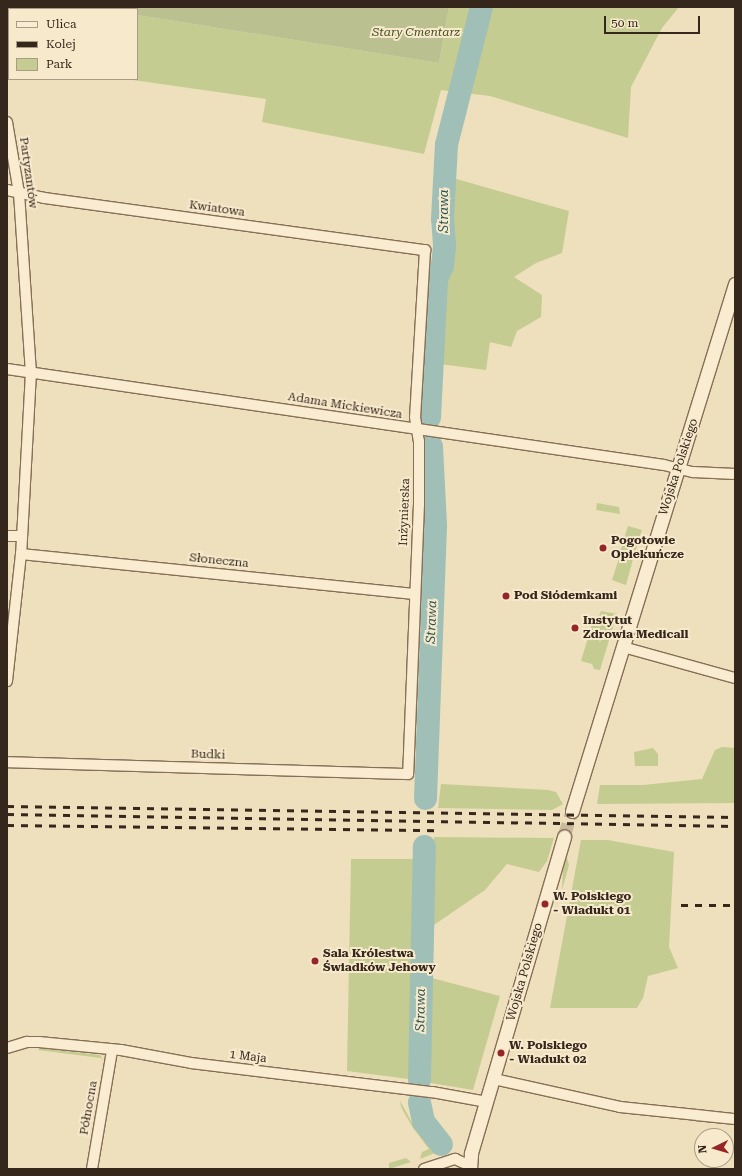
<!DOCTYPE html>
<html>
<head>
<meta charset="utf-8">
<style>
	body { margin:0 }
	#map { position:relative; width:742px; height:1176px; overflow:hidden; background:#eedfbd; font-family:"Roboto Serif",serif }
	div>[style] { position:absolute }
	.green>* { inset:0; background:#c5cc91 }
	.cemetery>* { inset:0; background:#bbc091 }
	.river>* { height:23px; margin:-11.5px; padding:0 11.5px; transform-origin:11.5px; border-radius:11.5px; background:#a0bfb6 }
	.tertiary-tunnel>* { height:13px; margin-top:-6.5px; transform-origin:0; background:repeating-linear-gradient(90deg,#c9ba9d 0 13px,transparent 0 19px) }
	.roads { filter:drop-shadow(1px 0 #866f56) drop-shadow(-1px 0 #866f56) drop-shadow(0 1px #866f56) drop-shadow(0 -1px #866f56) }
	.minor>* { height:10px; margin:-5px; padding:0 5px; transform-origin:5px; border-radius:5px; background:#f9ecd0 }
	.tertiary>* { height:13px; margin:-6.5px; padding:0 6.5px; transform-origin:6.5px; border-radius:6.5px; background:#f9ecd0 }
	.rail>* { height:3px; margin-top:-1.5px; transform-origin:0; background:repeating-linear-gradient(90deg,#35271b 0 7px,transparent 0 14px) }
	.dots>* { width:11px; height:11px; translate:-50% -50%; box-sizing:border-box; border:2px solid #f6e9cc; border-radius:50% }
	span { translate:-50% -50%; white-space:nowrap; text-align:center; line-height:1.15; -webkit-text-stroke:4px #f6e9cc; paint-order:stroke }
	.park-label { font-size:12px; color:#465221; font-style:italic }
	.street-label { font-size:12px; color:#35271b }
	.poi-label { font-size:12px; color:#35271b; font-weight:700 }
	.left { translate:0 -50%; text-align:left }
	.water-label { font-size:13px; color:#2a5552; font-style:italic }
	.frame { position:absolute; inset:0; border:8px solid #35271b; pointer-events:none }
	.legend { position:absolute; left:8px; top:8px; width:130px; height:72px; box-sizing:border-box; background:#f6e9cc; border:1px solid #a99b85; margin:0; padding:5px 7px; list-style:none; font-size:12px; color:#35271b }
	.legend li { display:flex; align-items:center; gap:8px; height:20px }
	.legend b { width:20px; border:1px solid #a99b85 }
	.north { position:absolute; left:694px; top:1128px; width:40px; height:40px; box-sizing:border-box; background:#f6e9cc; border:1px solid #a99b85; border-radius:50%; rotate:265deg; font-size:11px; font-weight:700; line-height:16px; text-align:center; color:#35271b }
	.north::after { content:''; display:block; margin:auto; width:14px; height:18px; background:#962527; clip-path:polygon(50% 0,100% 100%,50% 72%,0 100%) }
	.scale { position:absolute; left:604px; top:16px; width:96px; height:18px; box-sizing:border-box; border:2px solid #35271b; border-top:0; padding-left:5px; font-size:12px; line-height:14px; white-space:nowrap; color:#35271b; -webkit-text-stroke:3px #f6e9cc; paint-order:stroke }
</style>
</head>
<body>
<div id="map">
	<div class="green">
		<i style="clip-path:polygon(7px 7px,88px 7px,100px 9px,9px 9px,9px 59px)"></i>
		<i style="clip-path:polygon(449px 7px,679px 7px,662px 28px,631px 87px,628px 138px,490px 96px,441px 90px,424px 154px,262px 122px,266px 99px,126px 79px,137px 79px,137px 15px,439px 63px)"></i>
		<i style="clip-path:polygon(453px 178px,569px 211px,562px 253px,536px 263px,514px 277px,542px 295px,541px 317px,517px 331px,511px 347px,490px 342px,486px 370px,440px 364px)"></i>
		<i style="clip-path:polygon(597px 503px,619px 507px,620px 514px,596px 510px)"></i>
		<i style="clip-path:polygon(628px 526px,642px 530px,634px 556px,620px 552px)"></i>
		<i style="clip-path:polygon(620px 555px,633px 559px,626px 585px,612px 580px)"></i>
		<i style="clip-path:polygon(601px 611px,617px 614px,600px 670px,594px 669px,592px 664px,581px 661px,593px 621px,597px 622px)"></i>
		<i style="clip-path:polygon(722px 747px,735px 748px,735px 803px,597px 804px,600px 785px,643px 785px,702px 779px,715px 750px)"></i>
		<i style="clip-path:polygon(653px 748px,658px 754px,658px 766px,635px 766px,634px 752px)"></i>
		<i style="clip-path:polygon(441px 784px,548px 790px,556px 792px,563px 804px,552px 810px,438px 808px)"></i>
		<i style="clip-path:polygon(434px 837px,554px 838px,547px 861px,539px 872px,507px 864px,485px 890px,428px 929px)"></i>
		<i style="clip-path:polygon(581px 840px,608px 840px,674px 852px,669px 947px,678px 968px,648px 976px,643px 998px,637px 1008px,550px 1008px)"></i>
		<i style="clip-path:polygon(566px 854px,569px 865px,562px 890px,563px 868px)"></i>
		<i style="clip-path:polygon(351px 859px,420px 859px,416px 1080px,347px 1071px)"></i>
		<i style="clip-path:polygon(428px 977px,500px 996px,473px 1090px,425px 1082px)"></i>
		<i style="clip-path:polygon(40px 1048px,100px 1055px,104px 1061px,101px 1058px,38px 1050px)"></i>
		<i style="clip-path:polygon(400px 1101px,414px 1126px,435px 1153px,420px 1159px,422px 1152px,429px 1149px,413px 1128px,401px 1107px)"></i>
		<i style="clip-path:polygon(406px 1158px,411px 1162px,389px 1169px,389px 1163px)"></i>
	</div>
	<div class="cemetery">
		<i style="clip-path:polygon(88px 7px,449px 7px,439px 63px,137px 15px,137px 9px)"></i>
	</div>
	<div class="river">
		<i style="left:429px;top:417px;width:138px;rotate:-87.1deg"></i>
		<i style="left:436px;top:279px;width:15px;rotate:-67deg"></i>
		<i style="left:442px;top:265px;width:20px;rotate:-84deg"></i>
		<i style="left:444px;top:245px;width:27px;rotate:-94deg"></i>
		<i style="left:442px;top:218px;width:74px;rotate:-86.9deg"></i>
		<i style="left:446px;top:144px;width:141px;rotate:-75.7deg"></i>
		<i style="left:425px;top:798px;width:273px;rotate:-87.9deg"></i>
		<i style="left:435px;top:525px;width:79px;rotate:-92.9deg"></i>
		<i style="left:419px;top:1079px;width:233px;rotate:-88.8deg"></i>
		<i style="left:419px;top:1102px;width:19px;rotate:78deg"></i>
		<i style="left:423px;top:1121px;width:29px;rotate:52deg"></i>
	</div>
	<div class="tertiary-tunnel">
		<i style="left:564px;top:836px;width:26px;rotate:-72deg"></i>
	</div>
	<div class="roads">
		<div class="minor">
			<i style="left:7px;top:122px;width:72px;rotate:80.4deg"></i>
			<i style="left:19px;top:193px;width:179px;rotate:86.2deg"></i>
			<i style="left:31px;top:372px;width:182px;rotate:93.1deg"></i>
			<i style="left:21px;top:554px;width:128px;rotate:96.3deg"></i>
			<i style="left:7px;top:190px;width:38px;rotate:12deg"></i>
			<i style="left:44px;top:198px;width:385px;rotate:7.8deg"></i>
			<i style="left:425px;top:250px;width:167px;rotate:93.4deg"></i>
			<i style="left:415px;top:417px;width:24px;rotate:81deg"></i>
			<i style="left:419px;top:441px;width:63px;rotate:90deg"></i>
			<i style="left:419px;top:504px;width:270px;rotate:92.3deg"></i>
			<i style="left:408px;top:774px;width:401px;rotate:-178.3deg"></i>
			<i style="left:7px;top:369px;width:664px;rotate:8.31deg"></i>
			<i style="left:664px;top:465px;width:30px;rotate:14deg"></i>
			<i style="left:693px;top:472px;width:42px;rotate:2.7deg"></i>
			<i style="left:7px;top:536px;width:15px"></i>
			<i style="left:21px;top:554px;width:395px;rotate:5.8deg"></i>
			<i style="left:623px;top:647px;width:116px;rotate:15.5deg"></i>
			<i style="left:7px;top:1048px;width:21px;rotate:-17deg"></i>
			<i style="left:27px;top:1042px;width:12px"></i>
			<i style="left:39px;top:1042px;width:82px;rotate:5.6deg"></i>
			<i style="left:121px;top:1050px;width:71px;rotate:10.5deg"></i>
			<i style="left:191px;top:1063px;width:243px;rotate:6.9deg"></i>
			<i style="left:432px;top:1092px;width:56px;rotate:10.3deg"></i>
			<i style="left:494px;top:1079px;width:129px;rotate:12.5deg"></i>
			<i style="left:620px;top:1107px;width:116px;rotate:6deg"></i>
			<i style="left:92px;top:1169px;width:120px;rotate:-80.4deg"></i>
			<i style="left:424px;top:1169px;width:33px;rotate:-18deg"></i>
			<i style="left:455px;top:1159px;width:10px;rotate:24deg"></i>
		</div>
		<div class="tertiary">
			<i style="left:572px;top:811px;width:552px;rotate:-72.81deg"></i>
			<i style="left:470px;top:1169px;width:16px;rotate:-86deg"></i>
			<i style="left:471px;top:1153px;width:330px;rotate:-73.6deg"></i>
		</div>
	</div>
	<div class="rail">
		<i style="left:7px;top:806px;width:728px;rotate:0.87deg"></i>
		<i style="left:7px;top:814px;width:728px;rotate:0.94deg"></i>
		<i style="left:7px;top:825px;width:432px;rotate:0.7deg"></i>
		<i style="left:681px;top:905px;width:54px"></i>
	</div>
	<div class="dots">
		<i style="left:603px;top:548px;background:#962527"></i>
		<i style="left:506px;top:596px;background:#962527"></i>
		<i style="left:575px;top:628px;background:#962527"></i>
		<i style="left:545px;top:904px;background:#962527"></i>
		<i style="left:315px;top:961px;background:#962527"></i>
		<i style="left:501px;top:1053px;background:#962527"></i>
	</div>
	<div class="park-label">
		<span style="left:416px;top:33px">Stary Cmentarz</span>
	</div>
	<div class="street-label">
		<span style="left:28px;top:173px;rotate:82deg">Partyzantów</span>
		<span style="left:217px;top:209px;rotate:8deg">Kwiatowa</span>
		<span style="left:345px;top:406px;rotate:9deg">Adama Mickiewicza</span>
		<span style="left:679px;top:467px;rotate:-72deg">Wojska Polskiego</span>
		<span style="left:405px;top:512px;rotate:-88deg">Inżynierska</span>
		<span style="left:219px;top:561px;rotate:6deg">Słoneczna</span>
		<span style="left:208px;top:755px;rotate:2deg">Budki</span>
		<span style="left:525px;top:972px;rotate:-74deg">Wojska Polskiego</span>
		<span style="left:248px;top:1057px;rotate:7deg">1 Maja</span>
		<span style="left:89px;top:1108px;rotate:-80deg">Północna</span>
	</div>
	<div class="poi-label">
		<span class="left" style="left:611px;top:548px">Pogotowie<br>Opiekuńcze</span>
		<span class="left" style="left:514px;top:596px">Pod Siódemkami</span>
		<span class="left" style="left:583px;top:628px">Instytut<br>Zdrowia Medicall</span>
		<span class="left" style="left:553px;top:904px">W. Polskiego<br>- Wiadukt 01</span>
		<span class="left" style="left:323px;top:961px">Sala Królestwa<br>Świadków Jehowy</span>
		<span class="left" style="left:509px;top:1053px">W. Polskiego<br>- Wiadukt 02</span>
	</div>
	<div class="water-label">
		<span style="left:444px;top:211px;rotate:-90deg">Strawa</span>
		<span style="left:432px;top:622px;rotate:-88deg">Strawa</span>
		<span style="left:421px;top:1010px;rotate:-89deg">Strawa</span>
	</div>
	<div class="frame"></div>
	<ul class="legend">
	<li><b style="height:5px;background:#f9ecd0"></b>Ulica</li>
	<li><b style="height:5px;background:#35271b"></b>Kolej</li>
	<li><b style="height:11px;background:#c5cc91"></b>Park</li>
	</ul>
	<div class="north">N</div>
	<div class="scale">50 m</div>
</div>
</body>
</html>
